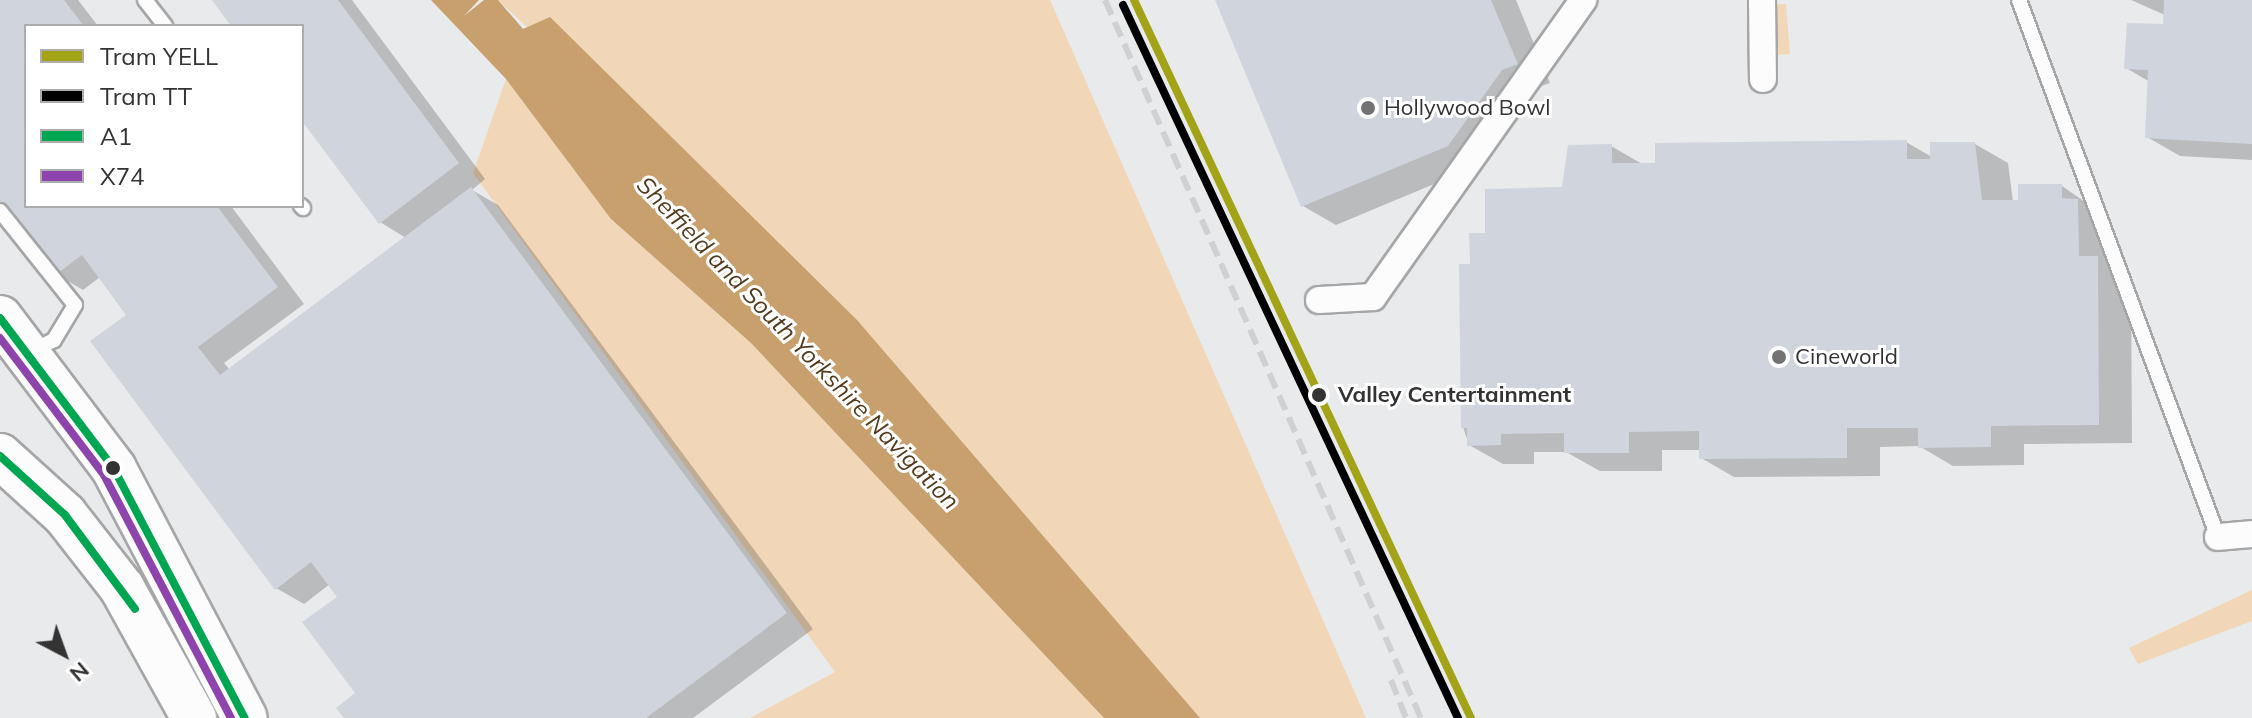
<!DOCTYPE html>
<html>
<head>
<meta charset="utf-8">
<style>
	body { margin:0 }
	#map { position:relative; width:2252px; height:718px; overflow:hidden; background:#e9eaeb; font-family:Mulish,sans-serif }
	div>[style] { position:absolute }
	.green>* { inset:0; background:#f1d6b8 }
	.water>* { inset:0; background:#c7a06d }
	.shadow>* { inset:0; background:#0003 }
	.building>* { inset:0; background:#cfd4dd }
	.roads { filter:drop-shadow(2px 0 #a5a6a7) drop-shadow(-2px 0 #a5a6a7) drop-shadow(0 2px #a5a6a7) drop-shadow(0 -2px #a5a6a7) }
	.lane>* { height:14px; margin:-7px; padding:0 7px; transform-origin:7px; border-radius:7px; background:#fcfcfc }
	.street>* { height:26px; margin:-13px; padding:0 13px; transform-origin:13px; border-radius:13px; background:#fcfcfc }
	.highway>* { height:44px; margin:-22px; padding:0 22px; transform-origin:22px; border-radius:22px; background:#fcfcfc }
	.rail>* { height:6px; margin-top:-3px; transform-origin:0; background:repeating-linear-gradient(90deg,#d0d0d1 0 16px,transparent 0 24px) }
	.bus-1>* { height:8px; margin:-4px; padding:0 4px; transform-origin:4px; border-radius:4px; background:#00a651 }
	.bus-2>* { height:8px; margin:-4px; padding:0 4px; transform-origin:4px; border-radius:4px; background:#8e44ad }
	.tram-1>* { height:8px; margin:-4px; padding:0 4px; transform-origin:4px; border-radius:4px; background:#a3a317 }
	.tram-2>* { height:8px; margin:-4px; padding:0 4px; transform-origin:4px; border-radius:4px; background:#000 }
	.dots>* { width:22px; height:22px; translate:-50% -50%; box-sizing:border-box; border:4px solid #fff; border-radius:50% }
	span { translate:-50% -50%; white-space:nowrap; text-align:center; line-height:1.15; -webkit-text-stroke:6px #fff; paint-order:stroke }
	.poi-label { font-size:22px; color:#333334 }
	.left { translate:0 -50%; text-align:left }
	.stop-label { font-size:22px; color:#333334; font-weight:700 }
	.water-label { font-size:24px; color:#553b1d; font-style:italic }
	.legend { position:absolute; left:24px; top:24px; width:280px; height:184px; box-sizing:border-box; background:#fff; border:2px solid #adadae; margin:0; padding:10px 14px; list-style:none; font-size:24px; color:#333334 }
	.legend li { display:flex; align-items:center; gap:16px; height:40px }
	.legend b { width:40px; border:2px solid #adadae }
	.north { position:absolute; left:24px; top:614px; width:80px; height:80px; -webkit-text-stroke:6px #fff; paint-order:stroke; rotate:139deg; font-size:22px; font-weight:700; line-height:32px; text-align:center; color:#333334 }
	.north::after { content:''; display:block; margin:auto; width:28px; height:36px; background:#333334; clip-path:polygon(50% 0,100% 100%,50% 72%,0 100%) }
</style>
</head>
<body>
<div id="map">
	<div class="green">
		<i style="clip-path:polygon(498px 0,1050px 0,1366px 718px,1200px 718px,840px 318px)"></i>
		<i style="clip-path:polygon(1786px 4px,1790px 54px,1768px 56px,1768px 5px)"></i>
		<i style="clip-path:polygon(506px 79px,611px 219px,751px 343px,1104px 718px,750px 718px,835px 672px,473px 173px)"></i>
		<i style="clip-path:polygon(2252px 590px,2252px 621px,2138px 664px,2129px 648px)"></i>
	</div>
	<div class="water">
		<i style="clip-path:polygon(431px 0,479px 0,464px 16px,484px 0,498px 0,523px 29px,550px 17px,857px 320px,1200px 718px,1104px 718px,751px 343px,611px 219px,506px 79px)"></i>
	</div>
	<div class="shadow">
		<i style="clip-path:polygon(0 0,78px 0,98px 26px,26px 26px,26px 206px,231px 206px,304px 304px,224px 363px,230px 370px,406px 238px,380px 222px,302px 118px,302px 26px,234px 26px,214px 0,352px 0,485px 179px,472px 190px,498px 205px,813px 629px,693px 718px,346px 718px,358px 693px,339px 597px,330px 584px,304px 604px,276px 588px,129px 315px,100px 277px,83px 290px,56px 274px,0 199px)"></i>
		<i style="clip-path:polygon(1217px 0,1516px 0,1550px 83px,1536px 88px,1482px 164px,1336px 225px,1303px 206px)"></i>
		<i style="clip-path:polygon(2131px 0,2252px 0,2252px 160px,2180px 156px,2147px 137px,2150px 82px,2126px 68px,2165px 26px,2165px 15px)"></i>
		<i style="clip-path:polygon(1906px 142px,1932px 157px,1975px 144px,2008px 163px,2013px 202px,2062px 186px,2111px 220px,2111px 266px,2131px 277px,2132px 443px,2024px 444px,2024px 465px,1953px 466px,1919px 446px,1880px 447px,1880px 476px,1734px 477px,1701px 458px,1701px 450px,1662px 450px,1662px 471px,1600px 471px,1566px 452px,1534px 452px,1534px 464px,1503px 464px,1469px 445px,1463px 427px,1472px 266px,1487px 235px,1564px 189px,1611px 146px,1644px 165px)"></i>
	</div>
	<div class="building">
		<i style="clip-path:polygon(0 0,64px 0,84px 26px,26px 26px,26px 206px,217px 206px,278px 287px,198px 347px,220px 375px,471px 187px,787px 613px,646px 718px,344px 718px,336px 708px,355px 693px,302px 622px,337px 597px,311px 562px,275px 590px,90px 341px,126px 315px,82px 255px,55px 275px,0 202px)"></i>
		<i style="clip-path:polygon(212px 0,338px 0,459px 163px,379px 224px,302px 121px,302px 26px,231px 26px)"></i>
		<i style="clip-path:polygon(1215px 0,1491px 0,1518px 64px,1502px 70px,1448px 146px,1301px 207px)"></i>
		<i style="clip-path:polygon(2164px 0,2252px 0,2252px 144px,2145px 138px,2148px 70px,2124px 69px,2127px 23px,2163px 24px)"></i>
		<i style="clip-path:polygon(1907px 140px,1907px 159px,1930px 159px,1930px 142px,1975px 142px,1982px 200px,2018px 200px,2018px 184px,2062px 184px,2062px 198px,2078px 199px,2079px 256px,2098px 256px,2099px 425px,1991px 426px,1991px 447px,1918px 448px,1918px 428px,1847px 428px,1847px 458px,1699px 459px,1699px 431px,1629px 432px,1629px 453px,1564px 453px,1564px 433px,1501px 434px,1501px 445px,1467px 446px,1467px 428px,1461px 428px,1459px 264px,1470px 264px,1469px 233px,1485px 233px,1485px 189px,1562px 187px,1568px 145px,1612px 144px,1612px 163px,1655px 163px,1655px 143px)"></i>
	</div>
	<div class="roads">
		<div class="lane">
			<i style="left:145px;top:0;width:33px;rotate:52deg"></i>
			<i style="left:2019px;top:0;width:573px;rotate:69.67deg"></i>
			<i style="left:301px;top:206px;width:3px;rotate:45deg"></i>
			<i style="left:0;top:211px;width:120px;rotate:51.4deg"></i>
			<i style="left:75px;top:305px;width:41px;rotate:121deg"></i>
			<i style="left:54px;top:340px;width:28px;rotate:154deg"></i>
		</div>
		<div class="street">
			<i style="left:1762px;top:0;width:79px;rotate:89.3deg"></i>
			<i style="left:1319px;top:300px;width:54px;rotate:-3.2deg"></i>
			<i style="left:1373px;top:297px;width:364px;rotate:-54.7deg"></i>
			<i style="left:2218px;top:537px;width:34px;rotate:-5deg"></i>
		</div>
		<div class="highway">
			<i style="left:0;top:318px;width:189px;rotate:52.9deg"></i>
			<i style="left:114px;top:469px;width:281px;rotate:62.3deg"></i>
			<i style="left:0;top:456px;width:88px;rotate:42.2deg"></i>
			<i style="left:65px;top:515px;width:93px;rotate:52deg"></i>
			<i style="left:122px;top:588px;width:149px;rotate:61deg"></i>
		</div>
	</div>
	<div class="rail">
		<i style="left:1105px;top:0;width:784px;rotate:66.25deg"></i>
		<i style="left:1391px;top:680px;width:41px;rotate:68.5deg"></i>
	</div>
	<div class="bus-1">
		<i style="left:0;top:318px;width:189px;rotate:52.9deg"></i>
		<i style="left:114px;top:469px;width:281px;rotate:62.3deg"></i>
		<i style="left:0;top:456px;width:88px;rotate:42.2deg"></i>
		<i style="left:65px;top:515px;width:117px;rotate:53.3deg"></i>
	</div>
	<div class="bus-2">
		<i style="left:0;top:338px;width:172px;rotate:52.8deg"></i>
		<i style="left:104px;top:475px;width:274px;rotate:62.4deg"></i>
	</div>
	<div class="tram-1">
		<i style="left:1134px;top:0;width:793px;rotate:64.86deg"></i>
	</div>
	<div class="tram-2">
		<i style="left:1123px;top:5px;width:788px;rotate:64.83deg"></i>
	</div>
	<div class="dots">
		<i style="left:1368px;top:108px;background:#737374"></i>
		<i style="left:1779px;top:357px;background:#737374"></i>
		<i style="left:1319px;top:395px;background:#333334"></i>
		<i style="left:113px;top:468px;background:#333334"></i>
	</div>
	<div class="poi-label">
		<span class="left" style="left:1384px;top:108px">Hollywood Bowl</span>
		<span class="left" style="left:1795px;top:357px">Cineworld</span>
	</div>
	<div class="stop-label">
		<span class="left" style="left:1338px;top:395px">Valley Centertainment</span>
	</div>
	<div class="water-label">
		<span style="left:798px;top:343px;rotate:46deg">Sheffield and South Yorkshire Navigation</span>
	</div>
	<ul class="legend">
	<li><b style="height:10px;background:#a3a317"></b>Tram YELL</li>
	<li><b style="height:10px;background:#000"></b>Tram TT</li>
	<li><b style="height:10px;background:#00a651"></b>A1</li>
	<li><b style="height:10px;background:#8e44ad"></b>X74</li>
	</ul>
	<div class="north">N</div>
</div>
</body>
</html>
